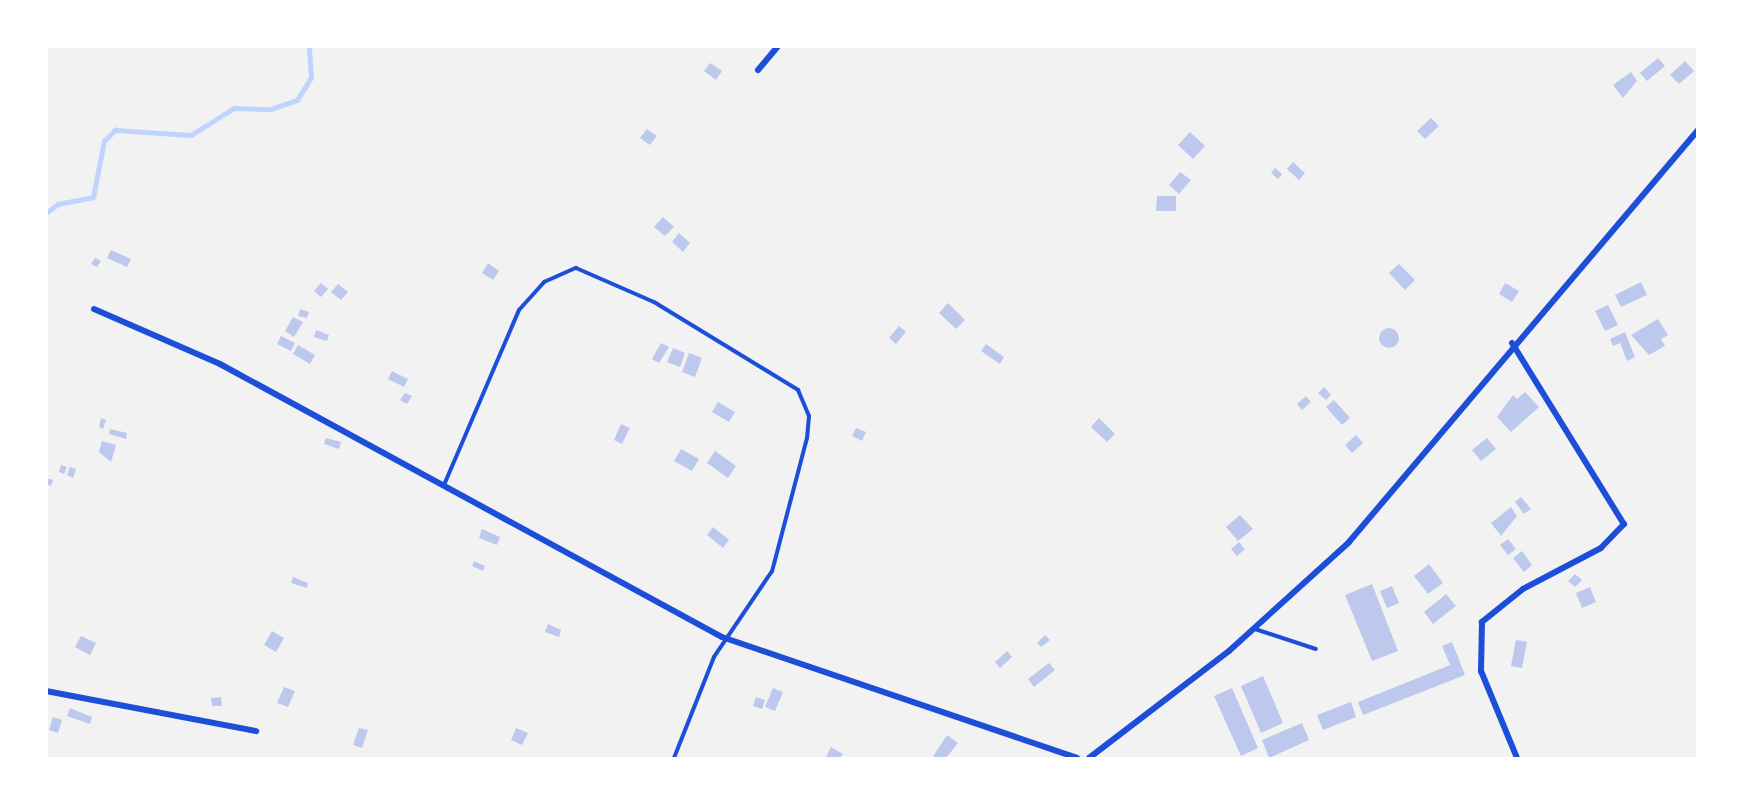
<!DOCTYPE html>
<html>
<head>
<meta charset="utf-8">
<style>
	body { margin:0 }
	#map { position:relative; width:1744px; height:805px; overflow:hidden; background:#f2f2f2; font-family:Manrope,sans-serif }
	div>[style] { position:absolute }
	.stream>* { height:4.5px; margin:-2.25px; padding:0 2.25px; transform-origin:2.25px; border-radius:2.25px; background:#bfd3fe }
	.building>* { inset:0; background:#bdc9ec }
	.round { border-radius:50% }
	.service>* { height:4px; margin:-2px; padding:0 2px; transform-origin:2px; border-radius:2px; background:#1d4ed8 }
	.minor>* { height:6px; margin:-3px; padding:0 3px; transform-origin:3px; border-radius:3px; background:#1d4ed8 }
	span { translate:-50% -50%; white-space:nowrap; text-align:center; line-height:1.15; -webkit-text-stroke:4.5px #fff; paint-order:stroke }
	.frame { position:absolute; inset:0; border:48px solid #fff; pointer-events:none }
</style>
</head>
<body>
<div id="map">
	<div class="stream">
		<i style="left:46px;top:213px;width:15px;rotate:-37deg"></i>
		<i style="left:58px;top:204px;width:36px;rotate:-11deg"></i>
		<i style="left:93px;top:197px;width:57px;rotate:-78.9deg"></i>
		<i style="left:104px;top:141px;width:16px;rotate:-45deg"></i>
		<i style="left:115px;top:130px;width:76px;rotate:3.8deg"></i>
		<i style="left:191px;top:135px;width:51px;rotate:-32.1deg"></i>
		<i style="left:234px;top:108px;width:37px;rotate:2deg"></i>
		<i style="left:271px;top:109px;width:28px;rotate:-19deg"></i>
		<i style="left:297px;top:100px;width:26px;rotate:-58deg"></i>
		<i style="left:311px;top:78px;width:32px;rotate:-94deg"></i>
	</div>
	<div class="building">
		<i style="clip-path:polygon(1658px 58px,1665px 66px,1647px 81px,1640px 73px)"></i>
		<i style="clip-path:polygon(1685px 61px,1694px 71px,1679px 84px,1670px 75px)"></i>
		<i style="clip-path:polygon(710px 63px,722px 71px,716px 80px,704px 71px)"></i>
		<i style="clip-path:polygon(1631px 72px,1637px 81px,1623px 98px,1613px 85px)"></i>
		<i style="clip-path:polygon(1431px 118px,1439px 126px,1425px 139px,1417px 131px)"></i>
		<i style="clip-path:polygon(647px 129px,657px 136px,650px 145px,640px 138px)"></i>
		<i style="clip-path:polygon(1190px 132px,1205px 146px,1193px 159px,1178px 145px)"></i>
		<i style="clip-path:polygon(1293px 162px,1305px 173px,1299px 180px,1287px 169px)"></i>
		<i style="clip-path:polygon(1275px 168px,1282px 174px,1278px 179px,1271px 173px)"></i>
		<i style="clip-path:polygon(1180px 172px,1191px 180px,1179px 194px,1169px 185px)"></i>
		<i style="clip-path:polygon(1157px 196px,1176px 196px,1176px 211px,1156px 211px)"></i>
		<i style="clip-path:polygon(663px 217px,674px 227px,665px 236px,654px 227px)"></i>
		<i style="clip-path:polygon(679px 233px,690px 243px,683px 252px,672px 242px)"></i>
		<i style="clip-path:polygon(111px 250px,131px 259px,127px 267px,107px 258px)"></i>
		<i style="clip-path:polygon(95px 258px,101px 261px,97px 267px,91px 264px)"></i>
		<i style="clip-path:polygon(488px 263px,499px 271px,493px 280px,482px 273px)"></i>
		<i style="clip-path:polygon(1399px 264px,1415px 280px,1405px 290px,1389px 273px)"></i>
		<i style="clip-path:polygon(1641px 282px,1647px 295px,1621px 307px,1615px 295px)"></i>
		<i style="clip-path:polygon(321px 283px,328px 289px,321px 297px,314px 291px)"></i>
		<i style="clip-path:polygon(1505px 283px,1519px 291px,1512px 302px,1499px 294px)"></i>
		<i style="clip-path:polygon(338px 284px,348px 292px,341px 300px,331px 292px)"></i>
		<i style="clip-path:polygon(948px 303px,965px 320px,956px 329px,939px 313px)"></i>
		<i style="clip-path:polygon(1608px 305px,1618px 325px,1605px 331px,1595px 311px)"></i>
		<i style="clip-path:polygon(300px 309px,309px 312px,307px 318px,298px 316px)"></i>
		<i style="clip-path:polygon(293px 317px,303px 322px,294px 337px,285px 331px)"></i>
		<i style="clip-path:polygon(1658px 319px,1668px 335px,1661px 339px,1665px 346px,1649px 355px,1631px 335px)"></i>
		<i style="clip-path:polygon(899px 326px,906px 332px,896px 344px,889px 338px)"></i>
		<i class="round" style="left:1379px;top:328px;width:20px;height:20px"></i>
		<i style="clip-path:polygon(316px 330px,329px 335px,327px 341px,314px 337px)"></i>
		<i style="clip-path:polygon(1625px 332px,1635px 357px,1627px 361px,1620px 343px,1613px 346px,1610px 339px)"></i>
		<i style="clip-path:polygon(281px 336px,295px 343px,291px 351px,277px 344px)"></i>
		<i style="clip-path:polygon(661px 343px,669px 347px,659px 363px,652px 359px)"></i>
		<i style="clip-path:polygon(986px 344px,1004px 357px,1000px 364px,981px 351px)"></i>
		<i style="clip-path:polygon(298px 345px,315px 355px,310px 364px,293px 354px)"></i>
		<i style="clip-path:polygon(673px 348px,685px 353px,680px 367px,667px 362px)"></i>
		<i style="clip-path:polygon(689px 353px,702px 358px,695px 377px,682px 372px)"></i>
		<i style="clip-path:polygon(392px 371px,408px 379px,404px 387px,388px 379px)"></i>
		<i style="clip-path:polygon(1324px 387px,1331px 395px,1326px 400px,1318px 393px)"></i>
		<i style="clip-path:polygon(1525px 392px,1539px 407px,1511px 432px,1497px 417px,1513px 395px,1517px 399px)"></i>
		<i style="clip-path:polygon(405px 393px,412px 396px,407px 404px,400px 400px)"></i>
		<i style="clip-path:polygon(1306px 396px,1311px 402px,1302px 410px,1297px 404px)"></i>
		<i style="clip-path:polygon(1334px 400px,1350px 418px,1342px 425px,1326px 407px)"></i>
		<i style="clip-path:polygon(718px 402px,735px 412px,729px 422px,712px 412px)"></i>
		<i style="clip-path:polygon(101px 418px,106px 420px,103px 429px,99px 427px)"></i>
		<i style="clip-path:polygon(1099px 418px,1115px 434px,1107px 442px,1091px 427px)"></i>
		<i style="clip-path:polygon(621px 424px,630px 428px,622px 444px,614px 440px)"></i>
		<i style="clip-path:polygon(856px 428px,866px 432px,862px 441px,852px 436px)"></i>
		<i style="clip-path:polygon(110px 429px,127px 433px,126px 439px,109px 434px)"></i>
		<i style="clip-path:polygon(1356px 435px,1363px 443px,1352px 453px,1345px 445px)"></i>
		<i style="clip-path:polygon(326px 438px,341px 442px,339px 449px,324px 444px)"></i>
		<i style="clip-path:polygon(1487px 438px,1496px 449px,1481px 461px,1472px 450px)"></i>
		<i style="clip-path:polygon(102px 441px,116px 445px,111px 462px,99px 452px)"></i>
		<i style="clip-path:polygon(681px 449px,699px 459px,692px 471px,674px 461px)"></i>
		<i style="clip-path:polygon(715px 451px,736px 466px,728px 478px,707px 463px)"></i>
		<i style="clip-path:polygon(61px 465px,67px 467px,64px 474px,59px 472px)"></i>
		<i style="clip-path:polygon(70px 467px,76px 469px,73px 478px,67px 475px)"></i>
		<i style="clip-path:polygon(46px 478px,53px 480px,51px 486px,46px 484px)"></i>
		<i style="clip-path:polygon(1521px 497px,1531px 509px,1524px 514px,1515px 502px)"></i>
		<i style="clip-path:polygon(1511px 507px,1517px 516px,1501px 536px,1491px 523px)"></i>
		<i style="clip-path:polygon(1240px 515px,1253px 529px,1238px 541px,1226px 527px)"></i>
		<i style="clip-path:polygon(713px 527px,729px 540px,723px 548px,707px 535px)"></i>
		<i style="clip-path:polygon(482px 529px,500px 537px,497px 545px,479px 538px)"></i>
		<i style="clip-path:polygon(1508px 539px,1516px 549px,1508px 555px,1500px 545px)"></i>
		<i style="clip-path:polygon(1239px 542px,1245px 549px,1237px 556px,1231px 549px)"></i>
		<i style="clip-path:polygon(1522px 551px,1532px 565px,1524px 572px,1513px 558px)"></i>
		<i style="clip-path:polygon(474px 561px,485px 566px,483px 571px,472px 566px)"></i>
		<i style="clip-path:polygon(1429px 564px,1443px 583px,1428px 594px,1414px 576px)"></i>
		<i style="clip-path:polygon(1575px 574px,1582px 580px,1575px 587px,1568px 581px)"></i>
		<i style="clip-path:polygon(293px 577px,308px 583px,307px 588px,291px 583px)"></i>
		<i style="clip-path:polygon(1372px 584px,1398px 651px,1372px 661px,1345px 595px)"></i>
		<i style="clip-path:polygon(1392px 586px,1399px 603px,1387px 608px,1380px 591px)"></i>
		<i style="clip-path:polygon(1590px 587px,1596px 602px,1582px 608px,1576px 593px)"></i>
		<i style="clip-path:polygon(1446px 594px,1456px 606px,1433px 624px,1424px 612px)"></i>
		<i style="clip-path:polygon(548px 624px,561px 630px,559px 637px,545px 632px)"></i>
		<i style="clip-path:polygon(272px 631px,284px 638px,276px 652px,264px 645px)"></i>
		<i style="clip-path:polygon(1045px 635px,1050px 640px,1041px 647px,1037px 643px)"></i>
		<i style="clip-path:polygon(81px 636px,96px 643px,90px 655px,75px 647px)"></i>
		<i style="clip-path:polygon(1516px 640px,1527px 642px,1522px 668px,1511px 666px)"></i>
		<i style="clip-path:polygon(1452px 642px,1465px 675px,1363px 715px,1358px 702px,1450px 665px,1442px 646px)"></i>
		<i style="clip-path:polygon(1007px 651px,1012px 657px,1000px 668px,995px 662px)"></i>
		<i style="clip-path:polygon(1049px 663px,1055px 670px,1034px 687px,1028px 679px)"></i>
		<i style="clip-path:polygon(1263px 676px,1283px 723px,1261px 733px,1241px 686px)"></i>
		<i style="clip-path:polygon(284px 687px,295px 691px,288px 707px,277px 703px)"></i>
		<i style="clip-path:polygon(773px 688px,783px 692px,775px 711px,765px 707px)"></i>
		<i style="clip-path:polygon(1232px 688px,1258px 748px,1241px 756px,1214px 696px)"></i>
		<i style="clip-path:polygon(221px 697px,222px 706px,212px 706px,211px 698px)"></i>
		<i style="clip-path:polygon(756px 697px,765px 700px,762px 709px,753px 706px)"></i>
		<i style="clip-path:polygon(1351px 702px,1356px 717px,1323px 730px,1317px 715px)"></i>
		<i style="clip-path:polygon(70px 708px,92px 717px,90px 724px,67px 716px)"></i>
		<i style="clip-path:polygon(53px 717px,62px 720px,58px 733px,49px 730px)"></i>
		<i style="clip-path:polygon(1302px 723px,1309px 740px,1269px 758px,1262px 740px)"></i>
		<i style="clip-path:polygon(359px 728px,368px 730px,362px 748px,353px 745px)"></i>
		<i style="clip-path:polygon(516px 728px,528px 733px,522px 745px,511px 740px)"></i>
		<i style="clip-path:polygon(947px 735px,958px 743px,946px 758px,932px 758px)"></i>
		<i style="clip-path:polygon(831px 747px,843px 754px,840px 758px,826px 757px)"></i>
	</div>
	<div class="service">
		<i style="left:444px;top:485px;width:190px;rotate:-66.8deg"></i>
		<i style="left:519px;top:310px;width:38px;rotate:-48deg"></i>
		<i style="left:544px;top:282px;width:35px;rotate:-24deg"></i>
		<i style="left:576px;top:268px;width:85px;rotate:23.6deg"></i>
		<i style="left:654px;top:302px;width:169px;rotate:31.4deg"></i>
		<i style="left:798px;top:390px;width:28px;rotate:67deg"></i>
		<i style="left:809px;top:416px;width:22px;rotate:95deg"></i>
		<i style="left:807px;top:438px;width:138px;rotate:104.7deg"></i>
		<i style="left:772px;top:571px;width:104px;rotate:124deg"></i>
		<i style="left:714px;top:657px;width:109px;rotate:111.6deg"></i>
		<i style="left:1255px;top:629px;width:64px;rotate:18.2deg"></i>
	</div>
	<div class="minor">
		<i style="left:758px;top:70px;width:31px;rotate:-50deg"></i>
		<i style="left:94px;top:309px;width:137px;rotate:23.6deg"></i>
		<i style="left:220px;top:364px;width:571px;rotate:28.54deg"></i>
		<i style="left:722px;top:637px;width:375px;rotate:18.8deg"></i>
		<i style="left:1512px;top:343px;width:213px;rotate:58.3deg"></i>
		<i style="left:1624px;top:524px;width:33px;rotate:134deg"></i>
		<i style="left:1601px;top:548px;width:88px;rotate:152.3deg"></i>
		<i style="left:1523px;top:589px;width:53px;rotate:141.2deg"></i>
		<i style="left:1482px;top:622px;width:49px;rotate:91.2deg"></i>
		<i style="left:1481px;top:671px;width:94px;rotate:67.5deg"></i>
		<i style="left:46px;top:691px;width:214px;rotate:10.8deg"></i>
		<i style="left:1089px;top:758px;width:176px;rotate:-37.4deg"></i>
		<i style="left:1229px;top:651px;width:162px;rotate:-42.2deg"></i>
		<i style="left:1349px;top:542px;width:540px;rotate:-49.73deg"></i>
	</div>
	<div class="frame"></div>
</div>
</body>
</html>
